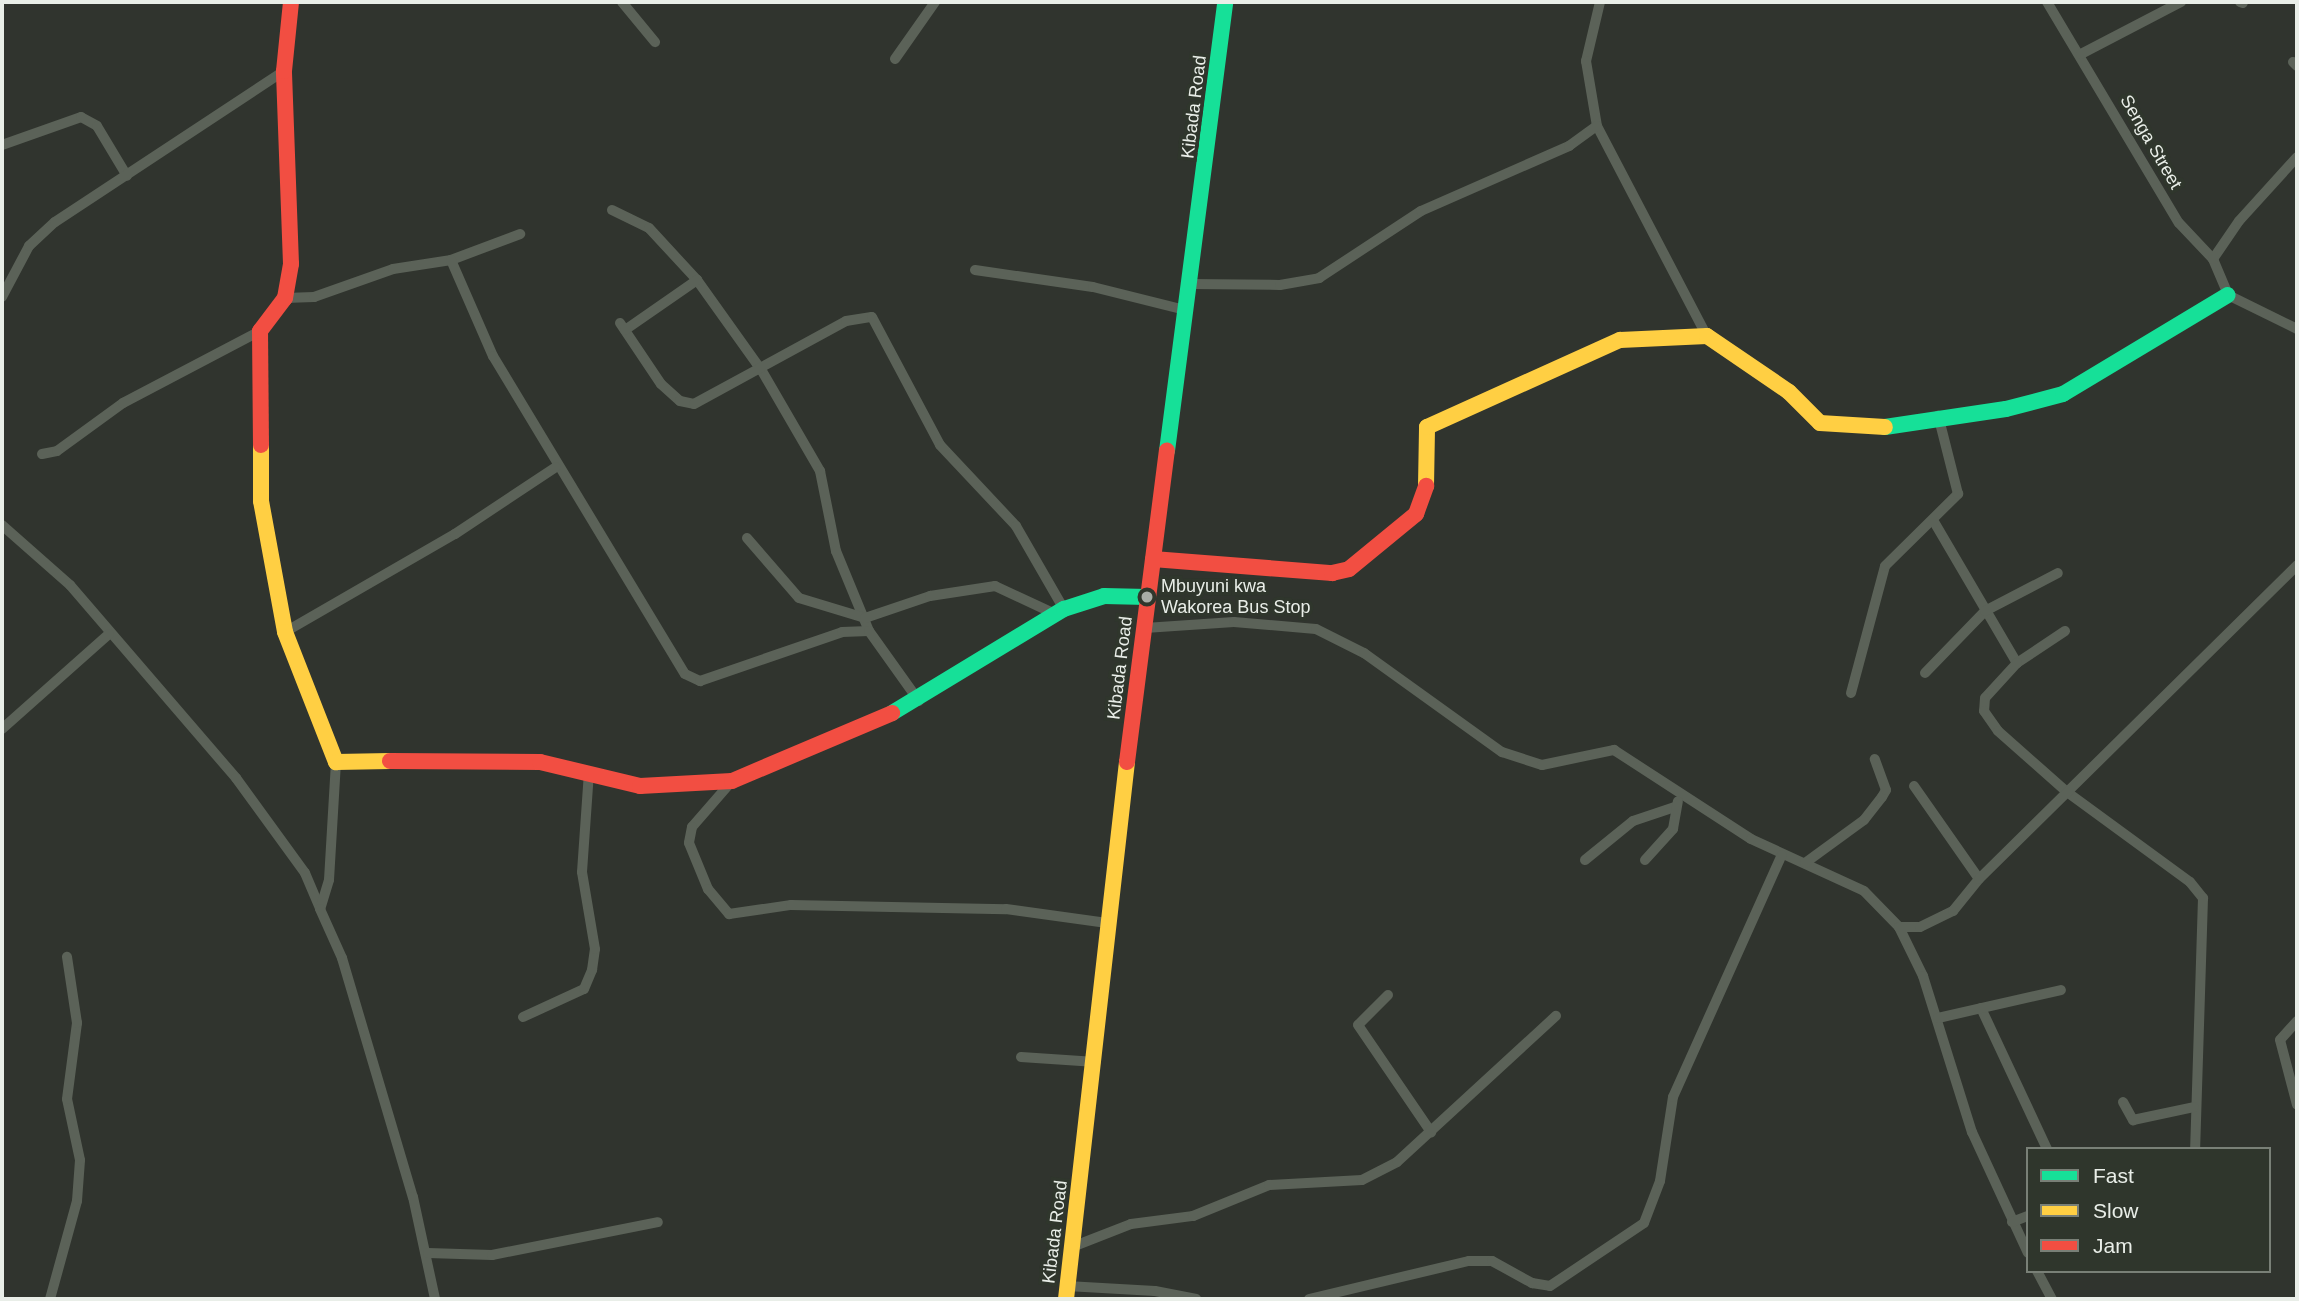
<!DOCTYPE html>
<html>
<head>
<meta charset="utf-8">
<style>
	body { margin:0 }
	#map { position:relative; width:2299px; height:1301px; overflow:hidden; background:#30342e; font-family:Helvetica,sans-serif }
	div>[style] { position:absolute }
	.street>* { height:10px; margin:-5px; padding:0 5px; transform-origin:5px; border-radius:5px; background:#5b6258 }
	.fast>* { height:16px; margin:-8px; padding:0 8px; transform-origin:8px; border-radius:8px; background:#16e098 }
	.slow>* { height:16px; margin:-8px; padding:0 8px; transform-origin:8px; border-radius:8px; background:#ffcf43 }
	.jam>* { height:16px; margin:-8px; padding:0 8px; transform-origin:8px; border-radius:8px; background:#f24e42 }
	.dots>* { width:19px; height:19px; translate:-50% -50%; box-sizing:border-box; border:4px solid #2f362c; border-radius:50% }
	span { translate:-50% -50%; white-space:nowrap; text-align:center; line-height:1.15; -webkit-text-stroke:7px #2f362c; paint-order:stroke }
	.street-label { font-size:18px; color:#e9eee8 }
	.poi-label { font-size:18px; color:#e9eee8 }
	.left { translate:0 -50%; text-align:left }
	.frame { position:absolute; inset:0; border:4px solid #e9eee8; pointer-events:none }
	.legend { position:absolute; left:2026px; top:1147px; width:245px; height:126px; box-sizing:border-box; background:#2f362c; border:2px solid #798077; margin:0; padding:9px 12px; list-style:none; font-size:21px; color:#e9eee8 }
	.legend li { display:flex; align-items:center; gap:14px; height:35px }
	.legend b { width:35px; border:2px solid #798077 }
</style>
</head>
<body>
<div id="map">
	<div class="street">
		<i style="left:622px;top:2px;width:52px;rotate:50.5deg"></i>
		<i style="left:1600px;top:2px;width:61px;rotate:103.3deg"></i>
		<i style="left:1586px;top:61px;width:66px;rotate:80.4deg"></i>
		<i style="left:1597px;top:126px;width:237px;rotate:62.4deg"></i>
		<i style="left:2047px;top:2px;width:257px;rotate:59.2deg"></i>
		<i style="left:2179px;top:223px;width:50px;rotate:46.6deg"></i>
		<i style="left:2213px;top:259px;width:39px;rotate:67deg"></i>
		<i style="left:2228px;top:295px;width:77px;rotate:26.2deg"></i>
		<i style="left:2240px;top:2px;width:3px;rotate:18deg"></i>
		<i style="left:2081px;top:54px;width:113px;rotate:-27.5deg"></i>
		<i style="left:895px;top:59px;width:70px;rotate:-54.9deg"></i>
		<i style="left:2293px;top:62px;width:6px;rotate:45deg"></i>
		<i style="left:2px;top:145px;width:84px;rotate:-19.5deg"></i>
		<i style="left:81px;top:117px;width:18px;rotate:29deg"></i>
		<i style="left:97px;top:126px;width:58px;rotate:59deg"></i>
		<i style="left:612px;top:210px;width:41px;rotate:25.9deg"></i>
		<i style="left:649px;top:228px;width:71px;rotate:47.3deg"></i>
		<i style="left:697px;top:280px;width:112px;rotate:54.5deg"></i>
		<i style="left:762px;top:371px;width:116px;rotate:59.9deg"></i>
		<i style="left:820px;top:471px;width:82px;rotate:78.7deg"></i>
		<i style="left:836px;top:551px;width:87px;rotate:67.6deg"></i>
		<i style="left:2213px;top:259px;width:46px;rotate:-55.6deg"></i>
		<i style="left:2239px;top:221px;width:86px;rotate:-47.8deg"></i>
		<i style="left:451px;top:260px;width:74px;rotate:-20.6deg"></i>
		<i style="left:975px;top:270px;width:119px;rotate:8.2deg"></i>
		<i style="left:1093px;top:287px;width:95px;rotate:14deg"></i>
		<i style="left:1189px;top:284px;width:91px;rotate:0.6deg"></i>
		<i style="left:1280px;top:285px;width:40px;rotate:-10deg"></i>
		<i style="left:1319px;top:278px;width:122px;rotate:-33.3deg"></i>
		<i style="left:1421px;top:211px;width:162px;rotate:-23.7deg"></i>
		<i style="left:1569px;top:146px;width:34px;rotate:-36deg"></i>
		<i style="left:2px;top:297px;width:58px;rotate:-62.1deg"></i>
		<i style="left:29px;top:246px;width:35px;rotate:-43deg"></i>
		<i style="left:55px;top:222px;width:274px;rotate:-33.4deg"></i>
		<i style="left:285px;top:298px;width:29px;rotate:-2deg"></i>
		<i style="left:314px;top:297px;width:84px;rotate:-19.5deg"></i>
		<i style="left:393px;top:269px;width:59px;rotate:-8.8deg"></i>
		<i style="left:451px;top:260px;width:105px;rotate:66.4deg"></i>
		<i style="left:493px;top:356px;width:371px;rotate:58.9deg"></i>
		<i style="left:685px;top:674px;width:17px;rotate:25deg"></i>
		<i style="left:700px;top:681px;width:150px;rotate:-19deg"></i>
		<i style="left:842px;top:632px;width:27px;rotate:-2deg"></i>
		<i style="left:869px;top:631px;width:86px;rotate:54.5deg"></i>
		<i style="left:620px;top:323px;width:73px;rotate:56.1deg"></i>
		<i style="left:661px;top:384px;width:25px;rotate:42deg"></i>
		<i style="left:680px;top:401px;width:14px;rotate:12deg"></i>
		<i style="left:694px;top:404px;width:173px;rotate:-28.6deg"></i>
		<i style="left:846px;top:321px;width:26px;rotate:-9deg"></i>
		<i style="left:872px;top:317px;width:145px;rotate:62deg"></i>
		<i style="left:940px;top:445px;width:111px;rotate:46.8deg"></i>
		<i style="left:1016px;top:526px;width:96px;rotate:60deg"></i>
		<i style="left:625px;top:330px;width:88px;rotate:-34.8deg"></i>
		<i style="left:42px;top:454px;width:15px;rotate:-11deg"></i>
		<i style="left:57px;top:451px;width:82px;rotate:-36deg"></i>
		<i style="left:123px;top:403px;width:155px;rotate:-27.7deg"></i>
		<i style="left:1933px;top:520px;width:166px;rotate:59.6deg"></i>
		<i style="left:2px;top:525px;width:91px;rotate:41.4deg"></i>
		<i style="left:70px;top:585px;width:255px;rotate:49.3deg"></i>
		<i style="left:236px;top:778px;width:117px;rotate:54deg"></i>
		<i style="left:305px;top:873px;width:39px;rotate:67deg"></i>
		<i style="left:747px;top:538px;width:79px;rotate:49.1deg"></i>
		<i style="left:799px;top:598px;width:69px;rotate:16.9deg"></i>
		<i style="left:865px;top:618px;width:69px;rotate:-18.7deg"></i>
		<i style="left:930px;top:596px;width:66px;rotate:-8.7deg"></i>
		<i style="left:995px;top:586px;width:66px;rotate:25deg"></i>
		<i style="left:1145px;top:628px;width:89px;rotate:-3.9deg"></i>
		<i style="left:1234px;top:622px;width:82px;rotate:4.9deg"></i>
		<i style="left:1316px;top:629px;width:54px;rotate:26.6deg"></i>
		<i style="left:1364px;top:653px;width:170px;rotate:35.7deg"></i>
		<i style="left:1502px;top:752px;width:42px;rotate:18deg"></i>
		<i style="left:1542px;top:765px;width:74px;rotate:-11.8deg"></i>
		<i style="left:1614px;top:750px;width:163px;rotate:33deg"></i>
		<i style="left:1751px;top:839px;width:124px;rotate:24.7deg"></i>
		<i style="left:1864px;top:891px;width:50px;rotate:45.8deg"></i>
		<i style="left:1899px;top:927px;width:55px;rotate:63.9deg"></i>
		<i style="left:1923px;top:976px;width:164px;rotate:72.6deg"></i>
		<i style="left:1972px;top:1132px;width:133px;rotate:65.2deg"></i>
		<i style="left:2065px;top:631px;width:58px;rotate:146.3deg"></i>
		<i style="left:2017px;top:663px;width:47px;rotate:132.4deg"></i>
		<i style="left:1985px;top:698px;width:13px;rotate:94deg"></i>
		<i style="left:1984px;top:711px;width:24px;rotate:55deg"></i>
		<i style="left:1998px;top:731px;width:92px;rotate:41.5deg"></i>
		<i style="left:2067px;top:792px;width:152px;rotate:36.2deg"></i>
		<i style="left:2190px;top:882px;width:21px;rotate:51deg"></i>
		<i style="left:2203px;top:898px;width:251px;rotate:91.8deg"></i>
		<i style="left:285px;top:632px;width:196px;rotate:-30deg"></i>
		<i style="left:455px;top:534px;width:121px;rotate:-33.6deg"></i>
		<i style="left:1925px;top:673px;width:86px;rotate:-45.9deg"></i>
		<i style="left:1985px;top:611px;width:82px;rotate:-27.5deg"></i>
		<i style="left:1851px;top:693px;width:131px;rotate:-75deg"></i>
		<i style="left:1885px;top:566px;width:103px;rotate:-44.6deg"></i>
		<i style="left:1958px;top:494px;width:81px;rotate:-104.2deg"></i>
		<i style="left:2px;top:729px;width:143px;rotate:-41.6deg"></i>
		<i style="left:336px;top:762px;width:118px;rotate:93.4deg"></i>
		<i style="left:329px;top:880px;width:30px;rotate:107deg"></i>
		<i style="left:320px;top:909px;width:54px;rotate:65.8deg"></i>
		<i style="left:342px;top:958px;width:249px;rotate:73.5deg"></i>
		<i style="left:413px;top:1197px;width:104px;rotate:77.8deg"></i>
		<i style="left:732px;top:781px;width:61px;rotate:131deg"></i>
		<i style="left:692px;top:827px;width:16px;rotate:101deg"></i>
		<i style="left:689px;top:843px;width:50px;rotate:67.6deg"></i>
		<i style="left:708px;top:889px;width:33px;rotate:50deg"></i>
		<i style="left:729px;top:914px;width:63px;rotate:-8.3deg"></i>
		<i style="left:791px;top:905px;width:215px;rotate:1.1deg"></i>
		<i style="left:1006px;top:909px;width:102px;rotate:7.9deg"></i>
		<i style="left:1914px;top:786px;width:113px;rotate:55deg"></i>
		<i style="left:1585px;top:860px;width:62px;rotate:-39.1deg"></i>
		<i style="left:1633px;top:821px;width:44px;rotate:-18.4deg"></i>
		<i style="left:1645px;top:860px;width:42px;rotate:-47.9deg"></i>
		<i style="left:1673px;top:829px;width:28px;rotate:-80deg"></i>
		<i style="left:1805px;top:863px;width:73px;rotate:-36.1deg"></i>
		<i style="left:1864px;top:820px;width:29px;rotate:-52deg"></i>
		<i style="left:1882px;top:797px;width:8px;rotate:-60deg"></i>
		<i style="left:1886px;top:790px;width:33px;rotate:-110deg"></i>
		<i style="left:1899px;top:927px;width:21px"></i>
		<i style="left:1920px;top:927px;width:37px;rotate:-26deg"></i>
		<i style="left:1953px;top:911px;width:41px;rotate:-50.9deg"></i>
		<i style="left:1979px;top:879px;width:447px;rotate:-44.6deg"></i>
		<i style="left:1388px;top:995px;width:42px;rotate:135deg"></i>
		<i style="left:1358px;top:1025px;width:130px;rotate:55.7deg"></i>
		<i style="left:1981px;top:1008px;width:156px;rotate:64.9deg"></i>
		<i style="left:523px;top:1017px;width:67px;rotate:-24.7deg"></i>
		<i style="left:584px;top:989px;width:21px;rotate:-67deg"></i>
		<i style="left:592px;top:970px;width:21px;rotate:-82deg"></i>
		<i style="left:595px;top:949px;width:78px;rotate:-99.6deg"></i>
		<i style="left:582px;top:872px;width:100px;rotate:-86deg"></i>
		<i style="left:1938px;top:1018px;width:126px;rotate:-12.8deg"></i>
		<i style="left:2297px;top:1021px;width:25px;rotate:132deg"></i>
		<i style="left:2280px;top:1040px;width:67px;rotate:75.3deg"></i>
		<i style="left:1021px;top:1057px;width:75px;rotate:3.8deg"></i>
		<i style="left:2123px;top:1102px;width:21px;rotate:61deg"></i>
		<i style="left:2133px;top:1120px;width:62px;rotate:-12deg"></i>
		<i style="left:2012px;top:1222px;width:17px;rotate:-21deg"></i>
		<i style="left:1072px;top:1247px;width:63px;rotate:-21.3deg"></i>
		<i style="left:1131px;top:1224px;width:63px;rotate:-7.4deg"></i>
		<i style="left:1193px;top:1216px;width:82px;rotate:-22.2deg"></i>
		<i style="left:1269px;top:1185px;width:93px;rotate:-3.1deg"></i>
		<i style="left:1362px;top:1180px;width:39px;rotate:-27deg"></i>
		<i style="left:1397px;top:1162px;width:216px;rotate:-42.6deg"></i>
		<i style="left:428px;top:1253px;width:64px;rotate:1.8deg"></i>
		<i style="left:492px;top:1255px;width:169px;rotate:-11.2deg"></i>
		<i style="left:2037px;top:1271px;width:32px;rotate:62deg"></i>
		<i style="left:1067px;top:1286px;width:88px;rotate:3.3deg"></i>
		<i style="left:1155px;top:1291px;width:42px;rotate:11deg"></i>
		<i style="left:50px;top:1299px;width:102px;rotate:-74.6deg"></i>
		<i style="left:77px;top:1201px;width:41px;rotate:-85.8deg"></i>
		<i style="left:80px;top:1160px;width:62px;rotate:-102deg"></i>
		<i style="left:67px;top:1099px;width:77px;rotate:-82.5deg"></i>
		<i style="left:77px;top:1023px;width:67px;rotate:-98.6deg"></i>
		<i style="left:1309px;top:1299px;width:164px;rotate:-13.4deg"></i>
		<i style="left:1469px;top:1261px;width:23px"></i>
		<i style="left:1492px;top:1261px;width:46px;rotate:28.8deg"></i>
		<i style="left:1532px;top:1283px;width:18px;rotate:9deg"></i>
		<i style="left:1550px;top:1286px;width:113px;rotate:-33.8deg"></i>
		<i style="left:1644px;top:1223px;width:45px;rotate:-69.1deg"></i>
		<i style="left:1660px;top:1181px;width:85px;rotate:-81.2deg"></i>
		<i style="left:1673px;top:1097px;width:265px;rotate:-65.8deg"></i>
	</div>
	<div class="fast">
		<i style="left:1885px;top:427px;width:122px;rotate:-8.5deg"></i>
		<i style="left:2006px;top:409px;width:59px;rotate:-14.7deg"></i>
		<i style="left:2063px;top:394px;width:192px;rotate:-31deg"></i>
		<i style="left:1167px;top:451px;width:453px;rotate:-82.6deg"></i>
		<i style="left:892px;top:713px;width:201px;rotate:-31.2deg"></i>
		<i style="left:1064px;top:609px;width:42px;rotate:-18deg"></i>
		<i style="left:1104px;top:596px;width:43px;rotate:1.3deg"></i>
	</div>
	<div class="slow">
		<i style="left:261px;top:445px;width:56px;rotate:90deg"></i>
		<i style="left:261px;top:501px;width:133px;rotate:79.6deg"></i>
		<i style="left:285px;top:632px;width:140px;rotate:68.6deg"></i>
		<i style="left:336px;top:762px;width:54px;rotate:-1.1deg"></i>
		<i style="left:1426px;top:486px;width:59px;rotate:-89deg"></i>
		<i style="left:1427px;top:427px;width:212px;rotate:-24.3deg"></i>
		<i style="left:1620px;top:340px;width:87px;rotate:-2.6deg"></i>
		<i style="left:1707px;top:336px;width:99px;rotate:34.3deg"></i>
		<i style="left:1789px;top:392px;width:44px;rotate:45deg"></i>
		<i style="left:1820px;top:423px;width:65px;rotate:3.5deg"></i>
		<i style="left:1066px;top:1299px;width:540px;rotate:-83.52deg"></i>
	</div>
	<div class="jam">
		<i style="left:261px;top:445px;width:114px;rotate:-90.5deg"></i>
		<i style="left:260px;top:331px;width:41px;rotate:-52.9deg"></i>
		<i style="left:285px;top:298px;width:35px;rotate:-80deg"></i>
		<i style="left:291px;top:264px;width:193px;rotate:-92.1deg"></i>
		<i style="left:284px;top:71px;width:69px;rotate:-84.2deg"></i>
		<i style="left:1153px;top:559px;width:180px;rotate:4.5deg"></i>
		<i style="left:1332px;top:573px;width:17px;rotate:-13deg"></i>
		<i style="left:1349px;top:569px;width:87px;rotate:-39.4deg"></i>
		<i style="left:1416px;top:514px;width:30px;rotate:-70deg"></i>
		<i style="left:390px;top:761px;width:150px;rotate:0.4deg"></i>
		<i style="left:540px;top:762px;width:103px;rotate:13.5deg"></i>
		<i style="left:640px;top:786px;width:92px;rotate:-3.1deg"></i>
		<i style="left:732px;top:781px;width:174px;rotate:-23deg"></i>
		<i style="left:1127px;top:762px;width:314px;rotate:-82.7deg"></i>
	</div>
	<div class="dots">
		<i style="left:1147px;top:597px;background:#a8ada7"></i>
	</div>
	<div class="street-label">
		<span style="left:1194px;top:107px;rotate:-83deg">Kibada Road</span>
		<span style="left:2151px;top:142px;rotate:60deg">Senga Street</span>
		<span style="left:1120px;top:668px;rotate:-83deg">Kibada Road</span>
		<span style="left:1055px;top:1232px;rotate:-83deg">Kibada Road</span>
	</div>
	<div class="poi-label">
		<span class="left" style="left:1161px;top:597px">Mbuyuni kwa<br>Wakorea Bus Stop</span>
	</div>
	<div class="frame"></div>
	<ul class="legend">
	<li><b style="height:9px;background:#16e098"></b>Fast</li>
	<li><b style="height:9px;background:#ffcf43"></b>Slow</li>
	<li><b style="height:9px;background:#f24e42"></b>Jam</li>
	</ul>
</div>
</body>
</html>
